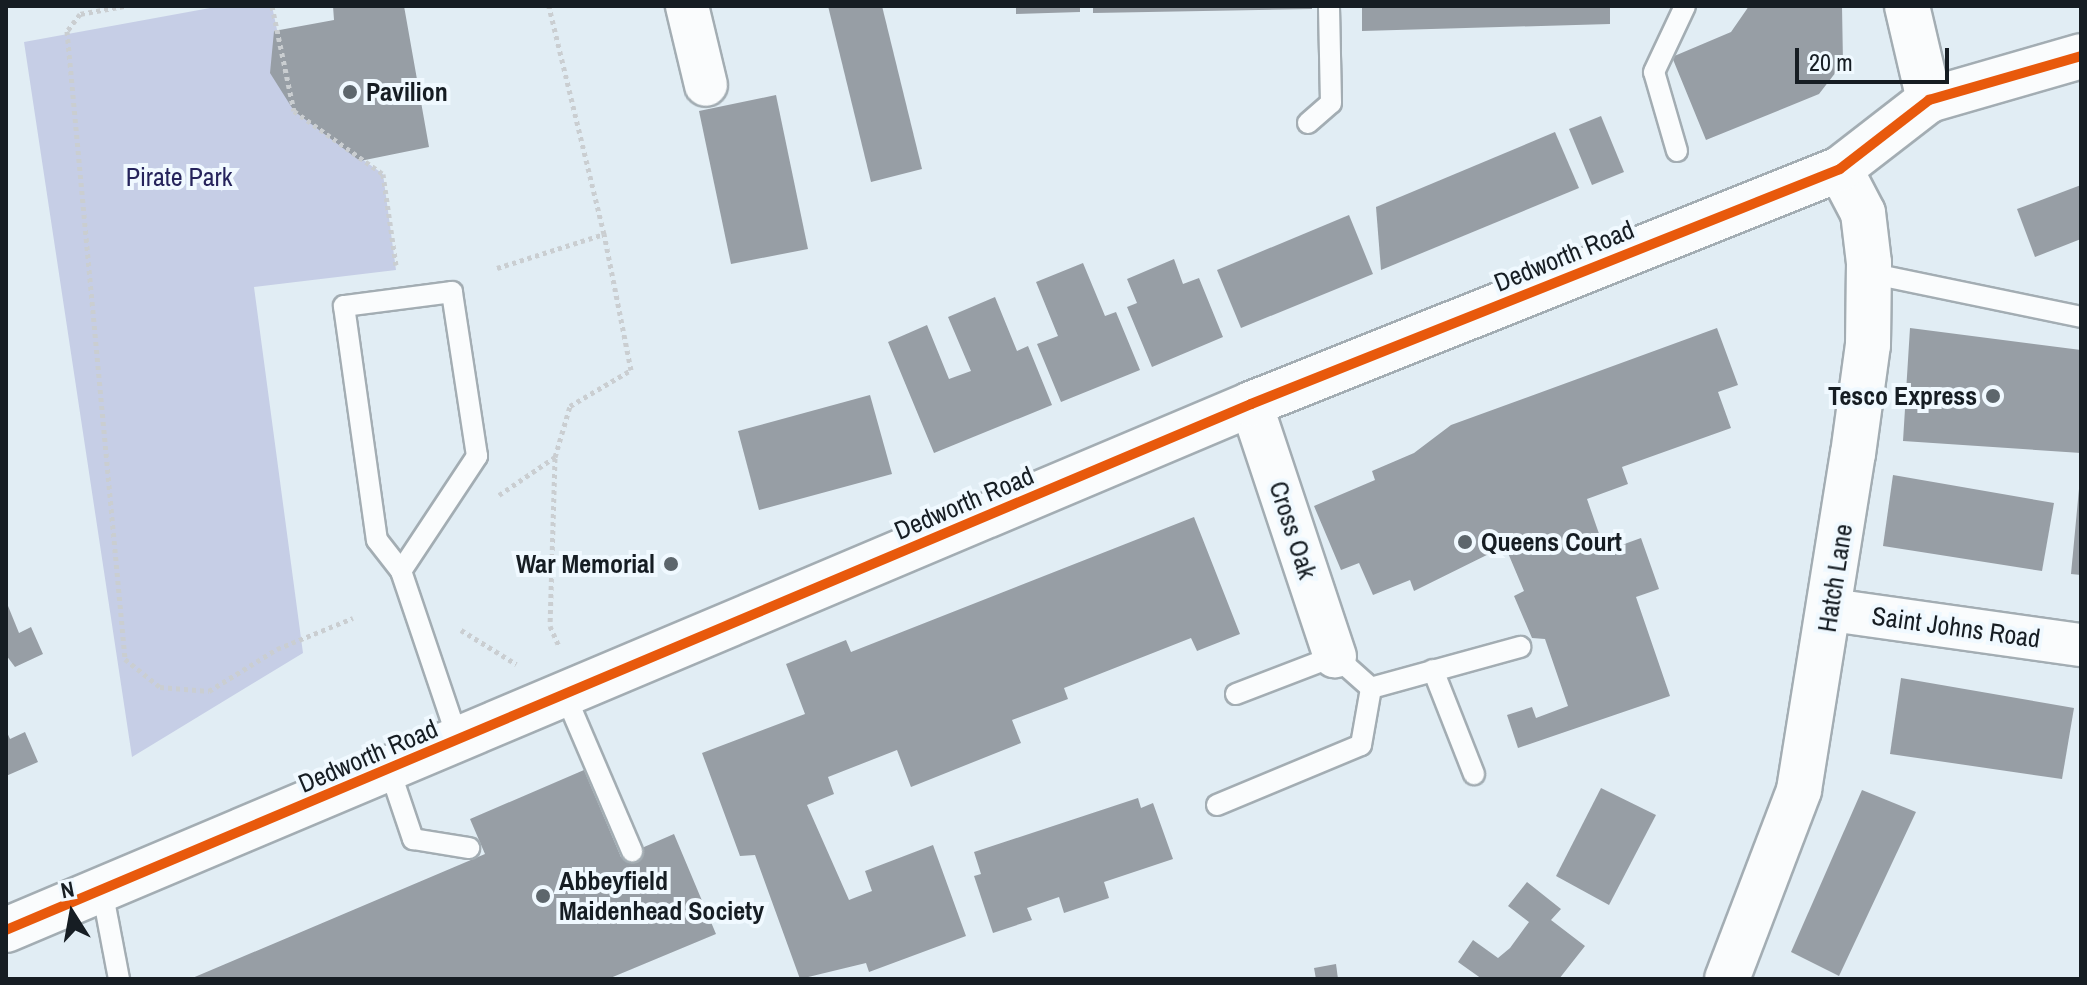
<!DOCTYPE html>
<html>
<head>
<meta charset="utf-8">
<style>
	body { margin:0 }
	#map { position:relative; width:2087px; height:985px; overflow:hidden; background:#e1edf4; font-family:"Archivo Narrow",sans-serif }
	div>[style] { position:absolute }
	.green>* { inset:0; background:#c6cee6 }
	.building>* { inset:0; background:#979ea5 }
	.path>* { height:5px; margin-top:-2.5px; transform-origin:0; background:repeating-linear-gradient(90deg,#caced1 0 4px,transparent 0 8px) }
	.roads { filter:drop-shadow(2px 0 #a3adb3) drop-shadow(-2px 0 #a3adb3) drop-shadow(0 2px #a3adb3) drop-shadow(0 -2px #a3adb3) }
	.service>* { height:20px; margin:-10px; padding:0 10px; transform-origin:10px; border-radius:10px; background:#fafcfd }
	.minor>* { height:42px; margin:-21px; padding:0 21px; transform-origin:21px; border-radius:21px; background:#fafcfd }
	.tertiary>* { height:44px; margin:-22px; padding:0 22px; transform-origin:22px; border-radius:22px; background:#fafcfd }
	.secondary>* { height:44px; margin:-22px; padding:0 22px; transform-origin:22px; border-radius:22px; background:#fafcfd }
	.cycleway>* { height:10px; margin:-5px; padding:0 5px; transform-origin:5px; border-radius:5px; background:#e8590c }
	.dots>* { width:22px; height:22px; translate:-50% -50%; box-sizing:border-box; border:4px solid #f0f9ff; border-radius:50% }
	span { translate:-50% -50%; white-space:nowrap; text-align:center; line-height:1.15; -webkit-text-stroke:8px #f0f9ff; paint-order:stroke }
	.poi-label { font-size:26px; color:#161d23; font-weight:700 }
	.left { translate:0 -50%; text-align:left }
	.right { translate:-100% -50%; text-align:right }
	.park-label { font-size:26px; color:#25235b }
	.street-label { font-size:26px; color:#161d23 }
	.frame { position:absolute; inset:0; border:8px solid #161d23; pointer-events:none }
	.north { position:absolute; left:32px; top:873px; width:80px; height:80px; -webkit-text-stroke:6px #f0f9ff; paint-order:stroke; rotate:349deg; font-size:22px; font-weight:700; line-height:32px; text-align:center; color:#161d23 }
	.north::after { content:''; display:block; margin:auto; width:28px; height:36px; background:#161d23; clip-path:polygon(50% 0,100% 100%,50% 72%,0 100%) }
	.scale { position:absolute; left:1795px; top:48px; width:154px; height:36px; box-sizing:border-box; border:4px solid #161d23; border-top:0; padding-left:10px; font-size:24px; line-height:28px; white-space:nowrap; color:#161d23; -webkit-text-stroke:6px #f0f9ff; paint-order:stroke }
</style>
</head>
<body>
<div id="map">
	<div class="green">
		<i style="clip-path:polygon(221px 6px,272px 6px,294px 111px,383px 174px,396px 270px,254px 287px,303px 653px,132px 757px,24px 42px)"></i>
	</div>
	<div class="building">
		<i style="clip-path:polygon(333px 6px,404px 6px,429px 147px,360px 161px,294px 111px,270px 73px,274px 31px,334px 20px)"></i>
		<i style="clip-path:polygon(828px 6px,882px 6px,922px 169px,871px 182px)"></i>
		<i style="clip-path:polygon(1016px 6px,1080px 6px,1080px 12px,1016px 14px)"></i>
		<i style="clip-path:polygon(1093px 6px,1312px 6px,1312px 9px,1093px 13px)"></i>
		<i style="clip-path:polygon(1362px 6px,1610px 6px,1610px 24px,1362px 31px)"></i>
		<i style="clip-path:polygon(1749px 6px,1842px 6px,1843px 63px,1819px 94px,1706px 140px,1672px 57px,1731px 32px)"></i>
		<i style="clip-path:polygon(776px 95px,808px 249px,731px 264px,699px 111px)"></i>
		<i style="clip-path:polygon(1601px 116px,1624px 172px,1592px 185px,1569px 129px)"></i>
		<i style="clip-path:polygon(1555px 132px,1579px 188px,1381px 270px,1376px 207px)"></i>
		<i style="clip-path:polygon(2081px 185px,2081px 239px,2035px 257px,2017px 209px)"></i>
		<i style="clip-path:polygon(1349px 215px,1373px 274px,1241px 328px,1217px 270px)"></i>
		<i style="clip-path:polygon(1174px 259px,1183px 284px,1199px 278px,1223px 337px,1152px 367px,1127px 307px,1137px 303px,1127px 279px)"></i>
		<i style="clip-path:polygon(1083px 263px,1105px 316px,1116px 312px,1140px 370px,1061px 402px,1037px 344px,1058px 336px,1036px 282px)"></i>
		<i style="clip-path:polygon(995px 297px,1017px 351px,1028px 346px,1052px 405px,934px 453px,888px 342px,927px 325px,949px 379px,971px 371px,948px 317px)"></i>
		<i style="clip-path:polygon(1717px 328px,1738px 385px,1718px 392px,1731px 428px,1622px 467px,1628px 484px,1587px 499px,1605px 551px,1641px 538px,1659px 589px,1636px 597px,1670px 696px,1518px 748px,1507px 715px,1532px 707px,1536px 718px,1568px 706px,1545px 639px,1532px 638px,1514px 596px,1524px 591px,1505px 546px,1414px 591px,1410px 580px,1373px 595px,1359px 563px,1341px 570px,1314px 506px,1375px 480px,1372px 471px,1414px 453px,1451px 425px)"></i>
		<i style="clip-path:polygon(1910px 328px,2081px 350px,2081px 453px,1903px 441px)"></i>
		<i style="clip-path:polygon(870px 395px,892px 474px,759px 510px,738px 431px)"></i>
		<i style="clip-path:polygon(1893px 475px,2054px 503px,2042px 571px,1883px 546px)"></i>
		<i style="clip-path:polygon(2079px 489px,2081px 489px,2081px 575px,2071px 574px)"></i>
		<i style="clip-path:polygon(1194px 517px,1240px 634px,1197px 651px,1191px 638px,1064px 688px,1068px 699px,1012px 720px,1021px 743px,911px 787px,897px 750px,828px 777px,834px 794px,807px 805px,849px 900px,872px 891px,865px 871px,933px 845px,966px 936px,869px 972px,866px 963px,800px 979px,755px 855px,740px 856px,702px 753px,805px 714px,786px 664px,846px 640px,851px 652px)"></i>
		<i style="clip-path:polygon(6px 601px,19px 633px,31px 627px,43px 654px,15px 667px,6px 655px)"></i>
		<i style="clip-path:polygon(1901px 678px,2074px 708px,2062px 779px,1890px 754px)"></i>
		<i style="clip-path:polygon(6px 730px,10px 739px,25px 732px,38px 762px,6px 776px)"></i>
		<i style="clip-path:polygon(584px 770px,621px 857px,674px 834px,716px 934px,608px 979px,190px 979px,485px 854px,470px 819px)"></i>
		<i style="clip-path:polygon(1601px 788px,1656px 815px,1609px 905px,1556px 876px)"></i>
		<i style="clip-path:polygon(1862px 790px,1916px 812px,1839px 976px,1791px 952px)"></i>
		<i style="clip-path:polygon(1138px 798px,1141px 808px,1153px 803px,1173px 859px,1104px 882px,1109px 898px,1064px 913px,1059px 897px,1027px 908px,1032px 920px,993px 933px,974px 876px,981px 874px,974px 852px)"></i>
		<i style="clip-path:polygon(1527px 882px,1561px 909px,1551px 920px,1585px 946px,1559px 979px,1482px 979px,1458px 962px,1473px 940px,1498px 958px,1510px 948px,1529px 922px,1508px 906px)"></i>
		<i style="clip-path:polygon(1336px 964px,1338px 979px,1316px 979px,1314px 968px)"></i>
	</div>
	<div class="path">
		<i style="left:124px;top:6px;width:45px;rotate:169.7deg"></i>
		<i style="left:80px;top:14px;width:21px;rotate:127deg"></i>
		<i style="left:67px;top:31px;width:631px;rotate:84.72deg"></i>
		<i style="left:125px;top:659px;width:45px;rotate:38.7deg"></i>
		<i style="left:160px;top:687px;width:49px;rotate:4.7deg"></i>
		<i style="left:209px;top:691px;width:80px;rotate:-31.7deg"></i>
		<i style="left:277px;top:649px;width:82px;rotate:-22.2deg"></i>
		<i style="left:272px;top:6px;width:107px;rotate:78.2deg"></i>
		<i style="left:294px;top:111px;width:109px;rotate:35.3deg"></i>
		<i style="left:383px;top:174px;width:92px;rotate:81.9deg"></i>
		<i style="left:497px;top:268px;width:112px;rotate:-17.6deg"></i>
		<i style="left:604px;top:234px;width:235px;rotate:-103.6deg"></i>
		<i style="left:555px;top:458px;width:168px;rotate:91.7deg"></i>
		<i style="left:550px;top:626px;width:22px;rotate:66deg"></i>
		<i style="left:499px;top:495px;width:68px;rotate:-34.2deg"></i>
		<i style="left:555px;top:457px;width:53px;rotate:-73.6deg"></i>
		<i style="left:570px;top:406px;width:71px;rotate:-30.5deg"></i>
		<i style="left:631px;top:370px;width:139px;rotate:-101.2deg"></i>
		<i style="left:461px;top:630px;width:65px;rotate:31.7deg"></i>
	</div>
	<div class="roads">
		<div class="service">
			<i style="left:1308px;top:123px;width:30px;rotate:-41deg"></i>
			<i style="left:1331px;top:103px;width:97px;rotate:-91.2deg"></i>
			<i style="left:1677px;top:151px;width:82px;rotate:-106.2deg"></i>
			<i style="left:1654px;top:72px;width:73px;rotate:-64.8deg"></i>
			<i style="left:1869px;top:273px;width:217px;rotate:11.7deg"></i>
			<i style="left:401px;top:571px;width:138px;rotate:-56.5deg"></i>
			<i style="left:477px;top:456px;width:166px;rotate:-98.7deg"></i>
			<i style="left:452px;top:292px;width:109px;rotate:172.6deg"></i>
			<i style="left:344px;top:306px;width:236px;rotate:82deg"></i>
			<i style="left:377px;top:540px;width:39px;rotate:52deg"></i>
			<i style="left:401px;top:571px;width:181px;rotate:71.3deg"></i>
			<i style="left:1433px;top:670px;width:112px;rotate:68.5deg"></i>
			<i style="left:1236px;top:694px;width:106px;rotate:-21deg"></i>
			<i style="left:1335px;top:656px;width:48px;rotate:41.6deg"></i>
			<i style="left:1371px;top:688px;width:155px;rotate:-15.4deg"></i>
			<i style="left:566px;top:697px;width:168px;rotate:66.8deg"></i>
			<i style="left:390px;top:771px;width:72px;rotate:71.3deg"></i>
			<i style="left:413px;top:839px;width:57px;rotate:9.1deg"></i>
			<i style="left:1217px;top:805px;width:156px;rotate:-22.6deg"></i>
			<i style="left:1361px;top:745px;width:58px;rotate:-80deg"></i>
			<i style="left:102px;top:890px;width:91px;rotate:79.2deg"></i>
		</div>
		<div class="minor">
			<i style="left:687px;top:6px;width:81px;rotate:76.5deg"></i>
			<i style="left:1251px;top:404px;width:266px;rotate:71.6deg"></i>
			<i style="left:1831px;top:610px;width:252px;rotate:8deg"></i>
		</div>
		<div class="tertiary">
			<i style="left:1907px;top:6px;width:97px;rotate:76.8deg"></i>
			<i style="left:1727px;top:979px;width:202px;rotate:-69.1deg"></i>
			<i style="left:1799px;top:790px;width:340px;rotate:-80.9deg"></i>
			<i style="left:1853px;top:454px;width:110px;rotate:-82.2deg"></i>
			<i style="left:1868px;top:345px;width:82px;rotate:-89.3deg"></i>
			<i style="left:1869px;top:263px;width:50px;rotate:-96.8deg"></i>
			<i style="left:1863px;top:213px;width:50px;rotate:-117.6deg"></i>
		</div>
		<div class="secondary">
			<i style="left:6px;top:930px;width:1352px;rotate:-22.9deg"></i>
			<i style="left:1251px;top:404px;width:634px;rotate:-21.75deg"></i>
			<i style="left:1840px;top:169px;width:113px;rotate:-37.8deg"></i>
			<i style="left:1929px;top:100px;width:158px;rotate:-16.1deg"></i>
		</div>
	</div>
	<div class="cycleway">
		<i style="left:6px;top:930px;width:1352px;rotate:-22.9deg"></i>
		<i style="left:1251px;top:404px;width:634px;rotate:-21.75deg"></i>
		<i style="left:1840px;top:169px;width:113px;rotate:-37.8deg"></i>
		<i style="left:1929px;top:100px;width:158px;rotate:-16.1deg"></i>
	</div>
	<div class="dots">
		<i style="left:350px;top:92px;background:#5d666c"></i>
		<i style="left:1993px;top:396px;background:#5d666c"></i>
		<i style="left:1465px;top:542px;background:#5d666c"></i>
		<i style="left:671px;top:564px;background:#5d666c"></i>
		<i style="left:543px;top:896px;background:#5d666c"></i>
	</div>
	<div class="poi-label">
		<span class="left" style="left:366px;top:92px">Pavilion</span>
		<span class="right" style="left:1977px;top:396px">Tesco Express</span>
		<span class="left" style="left:1481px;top:542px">Queens Court</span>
		<span class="right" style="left:655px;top:564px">War Memorial</span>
		<span class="left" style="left:559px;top:896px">Abbeyfield<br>Maidenhead Society</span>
	</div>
	<div class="park-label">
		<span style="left:179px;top:177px">Pirate Park</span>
	</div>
	<div class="street-label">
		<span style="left:1564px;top:256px;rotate:-22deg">Dedworth Road</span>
		<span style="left:964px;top:503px;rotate:-23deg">Dedworth Road</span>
		<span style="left:1293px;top:530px;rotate:72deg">Cross Oak</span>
		<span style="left:1835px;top:578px;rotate:-81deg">Hatch Lane</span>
		<span style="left:1956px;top:627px;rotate:8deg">Saint Johns Road</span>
		<span style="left:368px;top:756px;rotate:-23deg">Dedworth Road</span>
	</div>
	<div class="frame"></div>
	<div class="north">N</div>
	<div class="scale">20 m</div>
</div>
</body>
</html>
